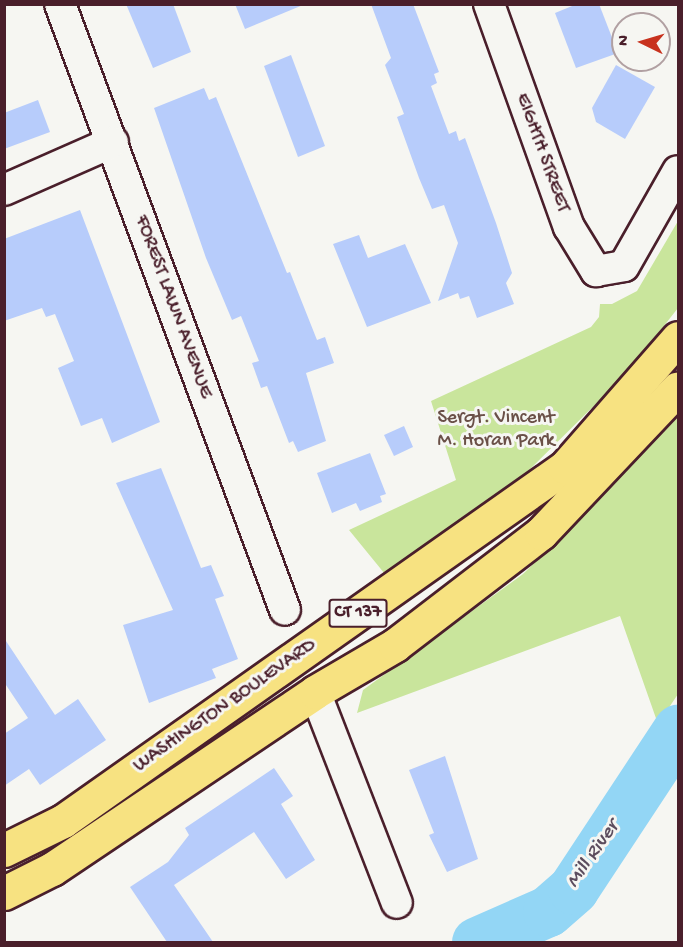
<!DOCTYPE html>
<html>
<head>
<meta charset="utf-8">
<style>
	body { margin:0 }
	#map { position:relative; width:683px; height:947px; overflow:hidden; background:#f6f6f2; font-family:"Gochi Hand",sans-serif }
	div>[style] { position:absolute }
	.green>* { inset:0; background:#c9e59c }
	.river>* { height:51px; margin:-25.5px; padding:0 25.5px; transform-origin:25.5px; border-radius:25.5px; background:#93d6f5 }
	.building>* { inset:0; background:#b7ccfb }
	.roads { filter:drop-shadow(2px 0 #4a1f2b) drop-shadow(-2px 0 #4a1f2b) drop-shadow(0 2px #4a1f2b) drop-shadow(0 -2px #4a1f2b) }
	.street>* { height:30px; margin:-15px; padding:0 15px; transform-origin:15px; border-radius:15px; background:#f6f6f2 }
	.primary>* { height:33px; margin:-16.5px; padding:0 16.5px; transform-origin:16.5px; border-radius:16.5px; background:#f7e281 }
	span { translate:-50% -50%; white-space:nowrap; text-align:center; line-height:1.15; -webkit-text-stroke:6px #f6f6f2; paint-order:stroke }
	.shield-label span { padding:2px 4px; background:#f6f6f2; border:2px solid; border-radius:4px; -webkit-text-stroke-width:0 }
	.shield-label { font-size:18px; color:#4a1f2b; font-weight:700 }
	.street-label { font-size:20px; color:#4a1f2b }
	.park-label { font-size:20px; color:#6a5047 }
	.water-label { font-size:21px; color:#5c4d5e; font-style:italic }
	.frame { position:absolute; inset:0; border:6px solid #4a1f2b; pointer-events:none }
	.north { position:absolute; left:611px; top:12px; width:60px; height:60px; box-sizing:border-box; background:#f6f6f2; border:2px solid #b1a0a2; border-radius:50%; rotate:275deg; font-size:16px; font-weight:700; line-height:24px; text-align:center; color:#4a1f2b }
	.north::after { content:''; display:block; margin:auto; width:21px; height:27px; background:#c8321e; clip-path:polygon(50% 0,100% 100%,50% 72%,0 100%) }
</style>
</head>
<body>
<div id="map">
	<div class="green">
		<i style="clip-path:polygon(678px 221px,678px 308px,626px 374px,519px 480px,389px 579px,349px 530px,456px 480px,431px 401px,591px 327px,599px 317px,600px 304px,612px 304px,637px 291px)"></i>
		<i style="clip-path:polygon(678px 412px,678px 694px,658px 724px,620px 616px,357px 713px,363px 690px,523px 574px,603px 496px)"></i>
	</div>
	<div class="river">
		<i style="left:477px;top:942px;width:77px;rotate:-23.6deg"></i>
		<i style="left:548px;top:911px;width:33px;rotate:-41deg"></i>
		<i style="left:573px;top:889px;width:191px;rotate:-56.6deg"></i>
	</div>
	<div class="building">
		<i style="clip-path:polygon(126px 4px,173px 4px,191px 52px,153px 68px)"></i>
		<i style="clip-path:polygon(235px 4px,303px 4px,303px 5px,245px 29px)"></i>
		<i style="clip-path:polygon(371px 4px,413px 4px,439px 72px,434px 74px,437px 83px,431px 86px,449px 134px,456px 131px,459px 141px,465px 138px,496px 223px,512px 273px,506px 283px,514px 304px,477px 318px,469px 296px,460px 299px,458px 293px,438px 301px,458px 243px,444px 205px,432px 209px,419px 178px,397px 117px,404px 114px,385px 65px,391px 58px)"></i>
		<i style="clip-path:polygon(577px 4px,599px 4px,618px 53px,576px 68px,555px 13px)"></i>
		<i style="clip-path:polygon(291px 55px,325px 146px,298px 157px,264px 66px)"></i>
		<i style="clip-path:polygon(616px 65px,655px 87px,625px 139px,596px 122px,592px 108px)"></i>
		<i style="clip-path:polygon(204px 88px,209px 100px,216px 97px,287px 273px,290px 272px,317px 340px,325px 337px,334px 363px,306px 373px,326px 441px,298px 452px,293px 441px,289px 443px,267px 386px,261px 388px,252px 363px,259px 361px,241px 316px,232px 320px,206px 258px,154px 108px)"></i>
		<i style="clip-path:polygon(38px 100px,50px 132px,4px 149px,4px 113px)"></i>
		<i style="clip-path:polygon(80px 210px,160px 422px,112px 443px,102px 418px,81px 426px,58px 368px,74px 361px,55px 314px,46px 317px,42px 308px,4px 321px,4px 239px)"></i>
		<i style="clip-path:polygon(359px 235px,368px 258px,405px 244px,431px 303px,367px 327px,333px 244px)"></i>
		<i style="clip-path:polygon(404px 426px,413px 447px,394px 456px,384px 435px)"></i>
		<i style="clip-path:polygon(370px 453px,386px 494px,380px 496px,382px 502px,360px 511px,356px 503px,332px 513px,317px 473px)"></i>
		<i style="clip-path:polygon(161px 468px,201px 568px,211px 565px,224px 596px,215px 599px,238px 659px,212px 669px,216px 678px,149px 703px,123px 625px,173px 610px,116px 483px)"></i>
		<i style="clip-path:polygon(4px 638px,55px 715px,78px 699px,106px 740px,40px 785px,29px 769px,4px 786px,4px 734px,28px 718px,4px 682px)"></i>
		<i style="clip-path:polygon(445px 756px,478px 859px,447px 872px,429px 835px,434px 833px,409px 770px)"></i>
		<i style="clip-path:polygon(274px 768px,293px 796px,281px 804px,315px 860px,286px 879px,254px 832px,174px 885px,213px 942px,167px 942px,130px 887px,168px 862px,189px 835px,185px 828px)"></i>
	</div>
	<div class="roads">
		<div class="street">
			<i style="left:60px;top:4px;width:646px;rotate:69.63deg"></i>
			<i style="left:489px;top:4px;width:237px;rotate:70.3deg"></i>
			<i style="left:569px;top:227px;width:52px;rotate:58.5deg"></i>
			<i style="left:596px;top:271px;width:28px;rotate:-10deg"></i>
			<i style="left:624px;top:266px;width:109px;rotate:-60.4deg"></i>
			<i style="left:4px;top:190px;width:119px;rotate:-23.8deg"></i>
			<i style="left:315px;top:692px;width:226px;rotate:68.8deg"></i>
		</div>
		<div class="primary">
			<i style="left:4px;top:850px;width:66px;rotate:-26.2deg"></i>
			<i style="left:63px;top:821px;width:614px;rotate:-35.19deg"></i>
			<i style="left:565px;top:467px;width:171px;rotate:-48.8deg"></i>
			<i style="left:4px;top:893px;width:54px;rotate:-26.6deg"></i>
			<i style="left:52px;top:869px;width:317px;rotate:-33.9deg"></i>
			<i style="left:315px;top:692px;width:93px;rotate:-30.4deg"></i>
			<i style="left:395px;top:645px;width:184px;rotate:-37.5deg"></i>
			<i style="left:541px;top:533px;width:199px;rotate:-46.6deg"></i>
		</div>
	</div>
	<div class="shield-label">
		<span style="left:358px;top:613px">CT 137</span>
	</div>
	<div class="street-label">
		<span style="left:542px;top:153px;rotate:70deg">EIGHTH STREET</span>
		<span style="left:173px;top:307px;rotate:70deg">FOREST LAWN AVENUE</span>
		<span style="left:225px;top:706px;rotate:-35deg">WASHINGTON BOULEVARD</span>
	</div>
	<div class="park-label">
		<span style="left:496px;top:430px">Sergt. Vincent<br>M. Horan Park</span>
	</div>
	<div class="water-label">
		<span style="left:594px;top:855px;rotate:-55deg">Mill River</span>
	</div>
	<div class="frame"></div>
	<div class="north">N</div>
</div>
</body>
</html>
